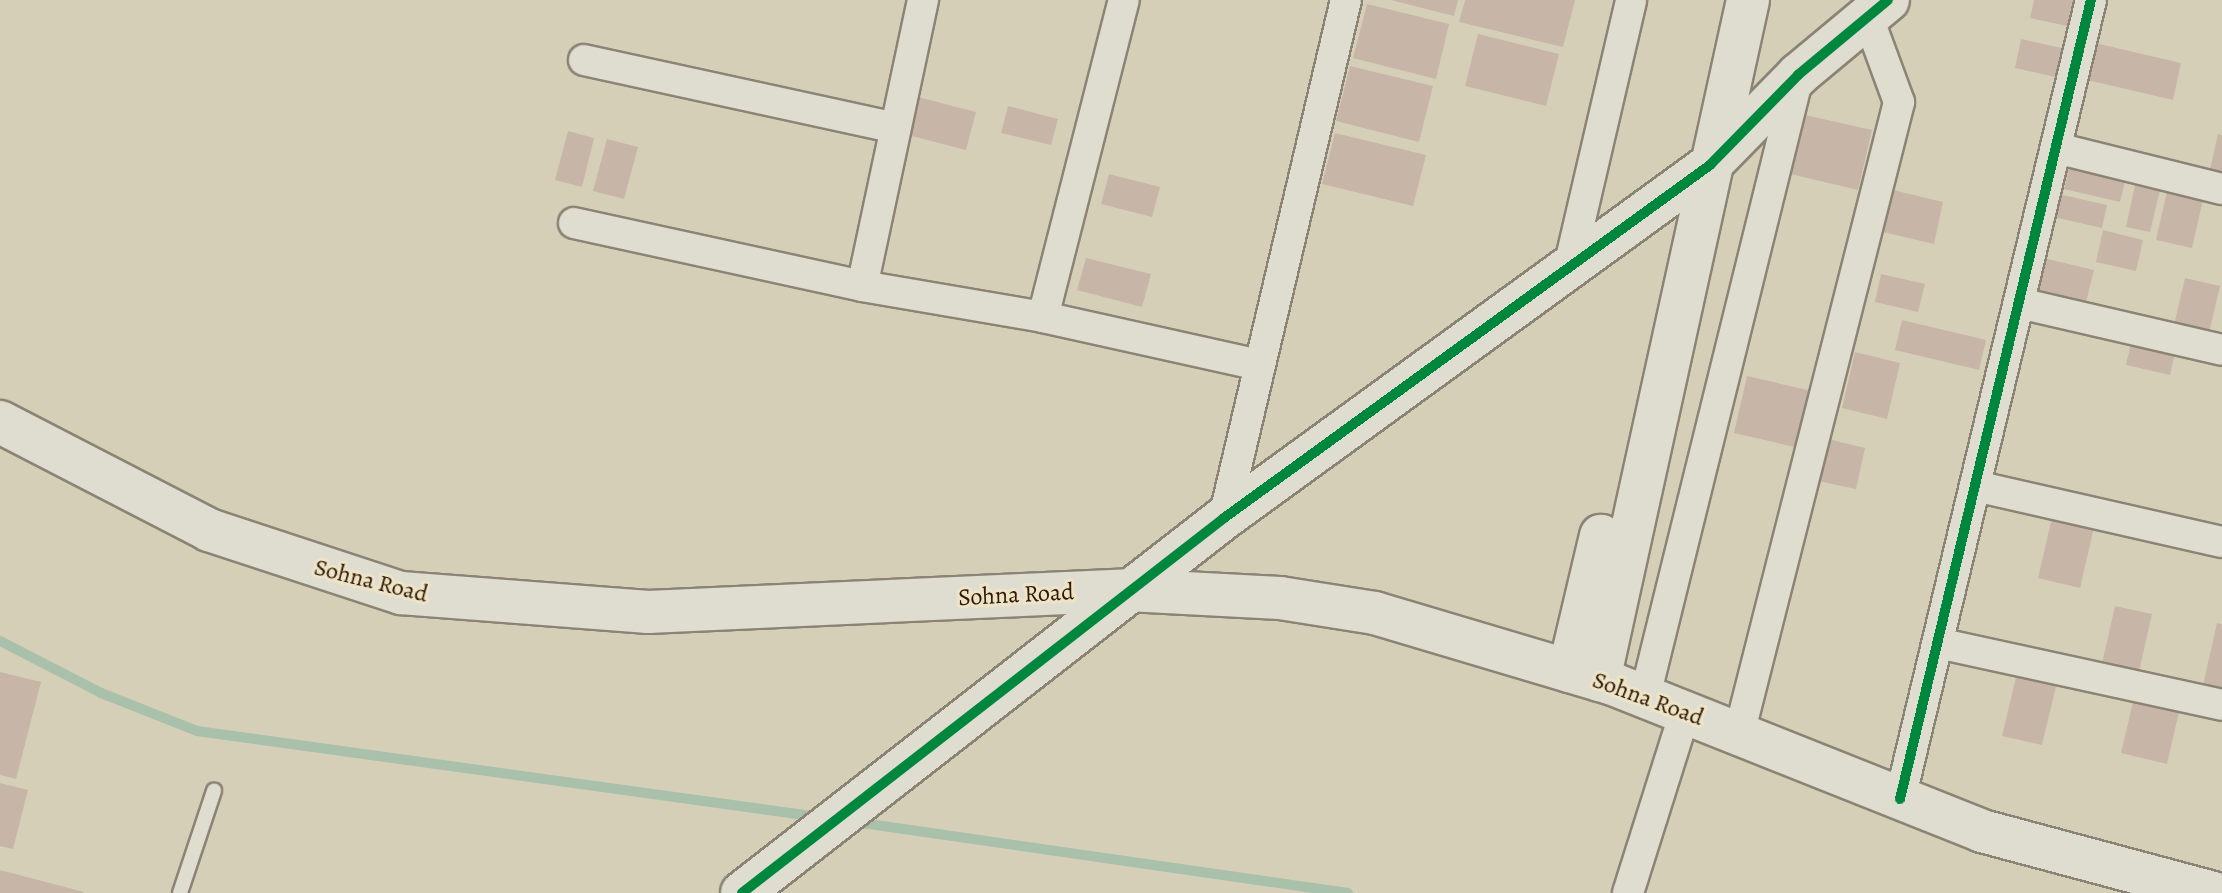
<!DOCTYPE html>
<html>
<head>
<meta charset="utf-8">
<style>
	body { margin:0 }
	#map { position:relative; width:2222px; height:893px; overflow:hidden; background:#d6cfb8; font-family:Alegreya,serif }
	div>[style] { position:absolute }
	.stream>* { height:10px; margin:-5px; padding:0 5px; transform-origin:5px; border-radius:5px; background:#a9c0aa }
	.building>* { inset:0; background:#c7b6a7 }
	.roads { filter:drop-shadow(2px 0 #8b8474) drop-shadow(-2px 0 #8b8474) drop-shadow(0 2px #8b8474) drop-shadow(0 -2px #8b8474) }
	.lane>* { height:14px; margin:-7px; padding:0 7px; transform-origin:7px; border-radius:7px; background:#dfdcd0 }
	.street>* { height:30px; margin:-15px; padding:0 15px; transform-origin:15px; border-radius:15px; background:#dfdcd0 }
	.secondary>* { height:42px; margin:-21px; padding:0 21px; transform-origin:21px; border-radius:21px; background:#dfdcd0 }
	.cycleway>* { height:10px; margin:-5px; padding:0 5px; transform-origin:5px; border-radius:5px; background:#00873e }
	span { translate:-50% -50%; white-space:nowrap; text-align:center; line-height:1.15; -webkit-text-stroke:6px #ede4c8; paint-order:stroke }
	.street-label { font-size:24px; color:#301803 }
</style>
</head>
<body>
<div id="map">
	<div class="stream">
		<i style="left:0;top:641px;width:114px;rotate:27.2deg"></i>
		<i style="left:101px;top:693px;width:103px;rotate:21.6deg"></i>
		<i style="left:197px;top:731px;width:628px;rotate:7.87deg"></i>
		<i style="left:855px;top:822px;width:498px;rotate:8.2deg"></i>
	</div>
	<div class="building">
		<i style="clip-path:polygon(1391px 0,1458px 0,1454px 16px)"></i>
		<i style="clip-path:polygon(1465px 0,1575px 0,1563px 47px,1459px 22px)"></i>
		<i style="clip-path:polygon(2034px 0,2073px 0,2067px 26px,2030px 18px)"></i>
		<i style="clip-path:polygon(1367px 4px,1449px 24px,1436px 79px,1353px 58px)"></i>
		<i style="clip-path:polygon(1478px 34px,1559px 54px,1546px 106px,1465px 86px)"></i>
		<i style="clip-path:polygon(2021px 39px,2066px 49px,2059px 78px,2015px 68px)"></i>
		<i style="clip-path:polygon(2091px 42px,2181px 63px,2173px 100px,2083px 79px)"></i>
		<i style="clip-path:polygon(1350px 66px,1433px 86px,1419px 142px,1336px 121px)"></i>
		<i style="clip-path:polygon(914px 96px,976px 112px,966px 150px,904px 134px)"></i>
		<i style="clip-path:polygon(1008px 106px,1058px 119px,1051px 145px,1001px 133px)"></i>
		<i style="clip-path:polygon(1796px 113px,1872px 130px,1858px 190px,1782px 172px)"></i>
		<i style="clip-path:polygon(568px 131px,594px 138px,582px 187px,555px 180px)"></i>
		<i style="clip-path:polygon(1335px 133px,1426px 155px,1413px 206px,1322px 184px)"></i>
		<i style="clip-path:polygon(2218px 134px,2222px 135px,2222px 177px,2209px 174px)"></i>
		<i style="clip-path:polygon(607px 139px,638px 147px,624px 199px,593px 191px)"></i>
		<i style="clip-path:polygon(2071px 160px,2127px 173px,2120px 202px,2064px 189px)"></i>
		<i style="clip-path:polygon(1109px 174px,1160px 187px,1152px 217px,1101px 204px)"></i>
		<i style="clip-path:polygon(2137px 176px,2162px 182px,2150px 232px,2126px 227px)"></i>
		<i style="clip-path:polygon(2169px 182px,2205px 191px,2192px 248px,2156px 240px)"></i>
		<i style="clip-path:polygon(1893px 190px,1943px 202px,1934px 244px,1883px 232px)"></i>
		<i style="clip-path:polygon(2054px 193px,2107px 205px,2102px 228px,2049px 216px)"></i>
		<i style="clip-path:polygon(2103px 230px,2143px 240px,2136px 271px,2096px 262px)"></i>
		<i style="clip-path:polygon(2039px 257px,2094px 270px,2086px 302px,2031px 290px)"></i>
		<i style="clip-path:polygon(1086px 258px,1151px 274px,1142px 307px,1077px 290px)"></i>
		<i style="clip-path:polygon(1881px 274px,1925px 284px,1918px 312px,1875px 302px)"></i>
		<i style="clip-path:polygon(2185px 278px,2220px 286px,2209px 333px,2174px 325px)"></i>
		<i style="clip-path:polygon(1902px 320px,1986px 340px,1979px 370px,1895px 350px)"></i>
		<i style="clip-path:polygon(2132px 338px,2176px 348px,2170px 375px,2126px 365px)"></i>
		<i style="clip-path:polygon(1855px 352px,1900px 363px,1887px 419px,1842px 408px)"></i>
		<i style="clip-path:polygon(1747px 376px,1812px 391px,1799px 448px,1734px 433px)"></i>
		<i style="clip-path:polygon(1828px 439px,1865px 448px,1856px 489px,1818px 481px)"></i>
		<i style="clip-path:polygon(2054px 509px,2096px 519px,2080px 588px,2038px 578px)"></i>
		<i style="clip-path:polygon(2115px 606px,2152px 614px,2138px 676px,2101px 668px)"></i>
		<i style="clip-path:polygon(2217px 623px,2222px 624px,2222px 698px,2201px 694px)"></i>
		<i style="clip-path:polygon(2018px 669px,2058px 678px,2042px 745px,2002px 736px)"></i>
		<i style="clip-path:polygon(0 672px,41px 682px,16px 779px,0 775px)"></i>
		<i style="clip-path:polygon(2136px 689px,2182px 699px,2167px 764px,2121px 753px)"></i>
		<i style="clip-path:polygon(0 783px,28px 790px,13px 849px,0 846px)"></i>
		<i style="clip-path:polygon(0 870px,84px 892px,83px 893px,0 893px)"></i>
	</div>
	<div class="roads">
		<div class="lane">
			<i style="left:180px;top:893px;width:108px;rotate:-71.6deg"></i>
		</div>
		<div class="street">
			<i style="left:923px;top:0;width:292px;rotate:102deg"></i>
			<i style="left:862px;top:286px;width:184px;rotate:9.7deg"></i>
			<i style="left:1043px;top:317px;width:222px;rotate:12.5deg"></i>
			<i style="left:584px;top:60px;width:318px;rotate:12.3deg"></i>
			<i style="left:2056px;top:148px;width:171px;rotate:13.9deg"></i>
			<i style="left:574px;top:223px;width:295px;rotate:12.3deg"></i>
			<i style="left:1570px;top:263px;width:270px;rotate:-76.9deg"></i>
			<i style="left:2019px;top:303px;width:208px;rotate:13deg"></i>
			<i style="left:1043px;top:317px;width:327px;rotate:-75.7deg"></i>
			<i style="left:1975px;top:486px;width:253px;rotate:12.8deg"></i>
			<i style="left:1224px;top:518px;width:532px;rotate:-76.75deg"></i>
			<i style="left:1938px;top:643px;width:291px;rotate:12.3deg"></i>
			<i style="left:1645px;top:696px;width:638px;rotate:-76.12deg"></i>
			<i style="left:1739px;top:734px;width:652px;rotate:-75.79deg"></i>
			<i style="left:1899px;top:102px;width:93px;rotate:-110.2deg"></i>
			<i style="left:1900px;top:799px;width:822px;rotate:-76.56deg"></i>
			<i style="left:1628px;top:893px;width:190px;rotate:-72.5deg"></i>
		</div>
		<div class="secondary">
			<i style="left:0;top:422px;width:235px;rotate:27.3deg"></i>
			<i style="left:209px;top:530px;width:202px;rotate:18.2deg"></i>
			<i style="left:401px;top:593px;width:248px;rotate:4.4deg"></i>
			<i style="left:648px;top:612px;width:481px;rotate:-2.6deg"></i>
			<i style="left:1128px;top:590px;width:152px;rotate:3deg"></i>
			<i style="left:1280px;top:598px;width:96px;rotate:9deg"></i>
			<i style="left:1375px;top:613px;width:248px;rotate:16.6deg"></i>
			<i style="left:1613px;top:684px;width:397px;rotate:21.7deg"></i>
			<i style="left:1982px;top:831px;width:239px;rotate:15deg"></i>
			<i style="left:1569px;top:671px;width:139px;rotate:-76.7deg"></i>
			<i style="left:1599px;top:680px;width:696px;rotate:-77.64deg"></i>
			<i style="left:742px;top:893px;width:611px;rotate:-37.88deg"></i>
			<i style="left:1224px;top:518px;width:601px;rotate:-35.99deg"></i>
			<i style="left:1710px;top:165px;width:126px;rotate:-45.6deg"></i>
			<i style="left:1798px;top:75px;width:117px;rotate:-39.8deg"></i>
		</div>
	</div>
	<div class="cycleway">
		<i style="left:1900px;top:799px;width:822px;rotate:-76.56deg"></i>
		<i style="left:742px;top:893px;width:611px;rotate:-37.88deg"></i>
		<i style="left:1224px;top:518px;width:601px;rotate:-35.99deg"></i>
		<i style="left:1710px;top:165px;width:126px;rotate:-45.6deg"></i>
		<i style="left:1798px;top:75px;width:117px;rotate:-39.8deg"></i>
	</div>
	<div class="street-label">
		<span style="left:371px;top:581px;rotate:14deg">Sohna Road</span>
		<span style="left:1016px;top:595px;rotate:-3deg">Sohna Road</span>
		<span style="left:1648px;top:699px;rotate:20deg">Sohna Road</span>
	</div>
</div>
</body>
</html>
